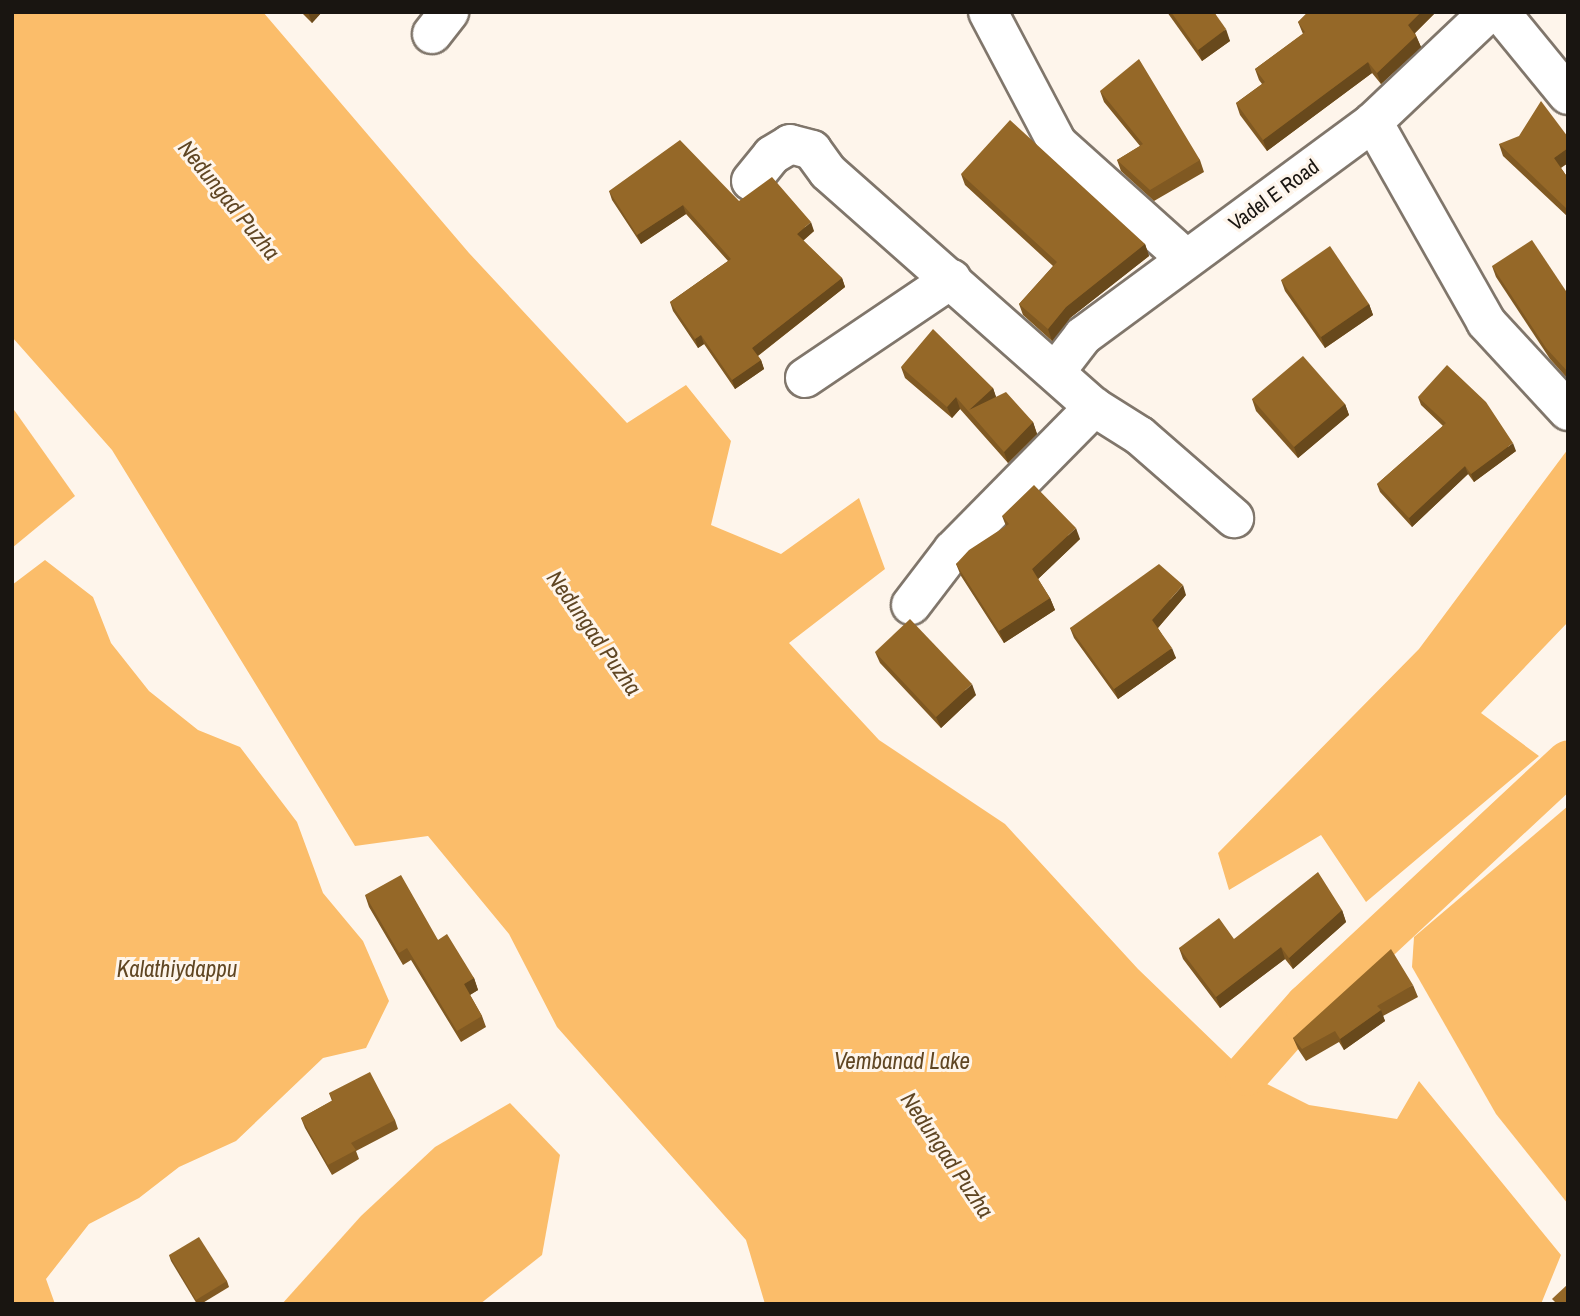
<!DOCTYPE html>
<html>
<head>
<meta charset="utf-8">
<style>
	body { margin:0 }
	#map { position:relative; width:1580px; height:1316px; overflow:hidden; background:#fef5eb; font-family:"Archivo Narrow",sans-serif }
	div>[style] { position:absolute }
	.water>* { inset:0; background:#fbbd6a }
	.canal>* { height:44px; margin:-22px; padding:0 22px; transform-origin:22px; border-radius:22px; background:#fbbd6a }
	.roads { filter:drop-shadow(2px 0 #80766b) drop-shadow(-2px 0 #80766b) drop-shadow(0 2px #80766b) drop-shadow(0 -2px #80766b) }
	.minor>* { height:38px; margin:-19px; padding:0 19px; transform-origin:19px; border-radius:19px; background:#fff }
	.wall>* { inset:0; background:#805922 }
	.shaded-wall>* { inset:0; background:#68491c }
	.building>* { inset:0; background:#956828 }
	span { translate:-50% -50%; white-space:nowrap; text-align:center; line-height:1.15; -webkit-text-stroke:6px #fef5eb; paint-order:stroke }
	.street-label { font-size:21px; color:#191511 }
	.water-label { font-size:23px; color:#604623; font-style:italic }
	.frame { position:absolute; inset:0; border:14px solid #191511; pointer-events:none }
</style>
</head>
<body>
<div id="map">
	<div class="water">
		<i style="clip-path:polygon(12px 12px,263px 12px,469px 253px,627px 423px,686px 385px,731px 441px,711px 525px,781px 554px,859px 498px,885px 569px,789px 643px,879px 740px,1005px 824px,1138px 969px,1247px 1074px,1309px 1105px,1397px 1119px,1419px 1081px,1561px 1255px,1541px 1304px,765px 1304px,746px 1240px,557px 1027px,509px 934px,428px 836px,355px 846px,112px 450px,12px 337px)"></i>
		<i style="clip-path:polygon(12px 407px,75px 496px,12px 548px)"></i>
		<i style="clip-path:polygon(1568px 449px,1568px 622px,1481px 713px,1539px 756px,1366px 902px,1321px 835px,1229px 890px,1218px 853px,1419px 649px)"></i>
		<i style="clip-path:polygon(45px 560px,93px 597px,111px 643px,149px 691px,198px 730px,240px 747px,297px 822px,323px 893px,363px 941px,389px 1001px,366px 1048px,323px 1058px,236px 1141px,179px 1167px,139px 1198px,89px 1224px,46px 1279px,55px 1304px,12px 1304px,12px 585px)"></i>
		<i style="clip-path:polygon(1568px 806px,1568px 1204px,1496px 1114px,1412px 967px,1414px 937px)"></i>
		<i style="clip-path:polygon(510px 1103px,560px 1155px,542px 1255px,480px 1304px,282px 1304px,361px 1216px,435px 1147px)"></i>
	</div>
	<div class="canal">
		<i style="left:1247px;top:1074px;width:91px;rotate:-48.6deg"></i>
		<i style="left:1307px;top:1006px;width:357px;rotate:-43deg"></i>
	</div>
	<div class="roads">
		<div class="minor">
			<i style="left:988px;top:12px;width:148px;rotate:62.2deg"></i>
			<i style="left:1057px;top:143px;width:172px;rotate:41.9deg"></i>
			<i style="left:1500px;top:12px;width:107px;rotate:50.7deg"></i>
			<i style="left:432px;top:34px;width:28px;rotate:-52deg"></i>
			<i style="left:1373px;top:122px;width:230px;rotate:60.5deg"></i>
			<i style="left:1486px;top:322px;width:121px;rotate:47.3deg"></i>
			<i style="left:751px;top:181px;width:33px;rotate:-51deg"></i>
			<i style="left:772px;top:155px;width:21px;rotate:-31deg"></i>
			<i style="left:790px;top:144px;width:23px;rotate:15deg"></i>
			<i style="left:812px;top:150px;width:27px;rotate:54deg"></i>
			<i style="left:828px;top:172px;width:355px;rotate:41.5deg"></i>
			<i style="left:1094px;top:407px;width:54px;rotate:32.2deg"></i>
			<i style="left:1140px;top:436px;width:125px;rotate:41.1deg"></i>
			<i style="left:1056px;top:371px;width:44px;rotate:-52.4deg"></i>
			<i style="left:1083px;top:336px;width:360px;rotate:-36.4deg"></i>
			<i style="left:1373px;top:122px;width:160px;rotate:-43.5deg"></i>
			<i style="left:805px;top:378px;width:177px;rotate:-34deg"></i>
			<i style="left:911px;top:605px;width:69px;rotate:-52.6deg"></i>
			<i style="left:953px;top:550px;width:201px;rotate:-45.4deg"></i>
		</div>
	</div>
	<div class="wall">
		<i style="clip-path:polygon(301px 12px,322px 12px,312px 23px)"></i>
		<i style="clip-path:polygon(1167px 12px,1214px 12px,1230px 41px,1202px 61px)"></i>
		<i style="clip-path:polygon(1308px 12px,1436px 12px,1415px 33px,1421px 47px,1381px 84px,1372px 73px,1267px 151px,1240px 115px,1236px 103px,1262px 84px,1259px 80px,1255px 69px,1303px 34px,1298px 22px)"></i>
		<i style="clip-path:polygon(1100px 91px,1200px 160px,1204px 172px,1154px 201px,1121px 171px,1117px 160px,1140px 146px,1104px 102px)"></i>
		<i style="clip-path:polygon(1568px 137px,1568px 163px,1561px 168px,1568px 178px,1568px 217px,1503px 156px,1499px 144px)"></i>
		<i style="clip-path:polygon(961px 174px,1145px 244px,1149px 256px,1070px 318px,1052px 341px,1023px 315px,1019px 304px,1053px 266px,965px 185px)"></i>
		<i style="clip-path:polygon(609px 191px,739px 201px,814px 231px,803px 241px,842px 278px,845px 287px,758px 356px,761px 360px,764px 369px,735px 389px,704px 344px,698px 348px,673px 311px,670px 302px,728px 261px,686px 214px,641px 244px,612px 200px)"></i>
		<i style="clip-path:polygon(1492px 266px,1568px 294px,1568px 379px,1550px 359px,1496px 277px)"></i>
		<i style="clip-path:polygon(1281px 280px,1369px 304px,1373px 315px,1325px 348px,1285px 291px)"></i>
		<i style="clip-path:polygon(901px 367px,993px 388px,996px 397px,1033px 422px,1037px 434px,1008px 463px,960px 409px,952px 418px,905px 378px)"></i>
		<i style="clip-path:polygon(1418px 397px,1516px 451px,1474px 482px,1468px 474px,1412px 527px,1380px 492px,1377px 484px,1443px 426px,1421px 405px)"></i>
		<i style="clip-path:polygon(1252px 399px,1345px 404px,1349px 415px,1298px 458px,1256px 411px)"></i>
		<i style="clip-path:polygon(1002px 516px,1080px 539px,1038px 579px,1050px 598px,1055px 610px,1004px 643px,961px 576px,956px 564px,1006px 526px)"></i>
		<i style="clip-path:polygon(1186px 595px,1158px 628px,1176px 658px,1118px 699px,1074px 638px,1070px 628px)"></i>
		<i style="clip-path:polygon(875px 652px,976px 695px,941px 728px,880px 663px)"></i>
		<i style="clip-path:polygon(365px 895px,438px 940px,474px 978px,478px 990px,470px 995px,482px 1016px,486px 1027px,461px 1042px,411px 960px,403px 965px,369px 907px)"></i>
		<i style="clip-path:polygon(1342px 910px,1346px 922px,1293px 969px,1285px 959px,1220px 1008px,1183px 959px,1179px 948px,1234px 939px)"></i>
		<i style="clip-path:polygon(1413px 985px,1418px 997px,1383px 1016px,1385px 1021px,1344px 1050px,1339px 1042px,1306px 1061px,1298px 1049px,1293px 1038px)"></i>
		<i style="clip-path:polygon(329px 1093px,395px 1120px,398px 1129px,356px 1151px,359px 1159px,332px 1175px,305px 1128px,301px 1118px,332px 1101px)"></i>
		<i style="clip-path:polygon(169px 1255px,227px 1281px,229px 1287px,201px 1304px,197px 1304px,171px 1261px)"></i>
	</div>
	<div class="shaded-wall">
		<i style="clip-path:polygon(308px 12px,322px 12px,312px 23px)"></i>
		<i style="clip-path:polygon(1421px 12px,1436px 12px,1412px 36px,1408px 25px)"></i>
		<i style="clip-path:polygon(1226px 29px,1230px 41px,1202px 61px,1198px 50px)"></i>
		<i style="clip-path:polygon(1416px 36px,1421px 47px,1381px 84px,1377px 73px)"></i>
		<i style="clip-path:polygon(1368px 62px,1372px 73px,1267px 151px,1263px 140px)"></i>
		<i style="clip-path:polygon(1568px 148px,1568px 163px,1558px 169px,1554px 158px)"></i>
		<i style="clip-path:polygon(683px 205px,686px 214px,641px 244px,637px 235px)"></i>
		<i style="clip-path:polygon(811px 222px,814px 231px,800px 243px,797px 234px)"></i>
		<i style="clip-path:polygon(1145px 244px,1149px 256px,1070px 318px,1052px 341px,1048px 329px,1066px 307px)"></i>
		<i style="clip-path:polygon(842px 278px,845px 287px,756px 357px,752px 348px)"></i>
		<i style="clip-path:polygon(1369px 304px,1373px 315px,1325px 348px,1321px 337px)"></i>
		<i style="clip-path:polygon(701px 335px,704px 344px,698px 348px,695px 339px)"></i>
		<i style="clip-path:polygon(761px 360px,764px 369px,735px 389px,732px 380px)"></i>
		<i style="clip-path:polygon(993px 388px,997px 400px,969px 410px)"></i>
		<i style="clip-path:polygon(956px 397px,960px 409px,952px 418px,947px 407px)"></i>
		<i style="clip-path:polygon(1345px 404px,1349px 415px,1298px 458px,1294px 447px)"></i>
		<i style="clip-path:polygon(1033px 422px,1037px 434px,1008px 463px,1004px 452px)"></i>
		<i style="clip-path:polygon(1513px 443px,1516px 451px,1474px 482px,1471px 474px)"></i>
		<i style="clip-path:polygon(1465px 466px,1468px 474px,1412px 527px,1409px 518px)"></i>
		<i style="clip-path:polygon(1076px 528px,1080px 539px,1036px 581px,1032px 569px)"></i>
		<i style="clip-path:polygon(1183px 585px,1186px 595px,1156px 630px,1152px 620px)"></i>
		<i style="clip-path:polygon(1050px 598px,1055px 610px,1004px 643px,999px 631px)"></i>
		<i style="clip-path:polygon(1172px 648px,1176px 658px,1118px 699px,1114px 689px)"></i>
		<i style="clip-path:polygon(972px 684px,976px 695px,941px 728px,936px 717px)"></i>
		<i style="clip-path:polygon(1342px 910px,1346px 922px,1293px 969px,1289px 958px)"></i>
		<i style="clip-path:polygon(1281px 947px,1285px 959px,1220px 1008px,1216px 997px)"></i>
		<i style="clip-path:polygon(474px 978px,478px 990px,468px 996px,464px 984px)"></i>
		<i style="clip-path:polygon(1381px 1010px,1385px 1021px,1344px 1050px,1340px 1039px)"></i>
	</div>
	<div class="building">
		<i style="clip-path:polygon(1171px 12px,1214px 12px,1226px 29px,1198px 50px)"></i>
		<i style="clip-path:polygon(1308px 12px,1421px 12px,1408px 25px,1416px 36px,1377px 73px,1368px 62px,1263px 140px,1236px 103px,1265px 82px,1255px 69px,1305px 32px,1298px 22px)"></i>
		<i style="clip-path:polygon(1139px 59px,1200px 160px,1150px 190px,1117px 160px,1143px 144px,1100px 91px)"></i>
		<i style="clip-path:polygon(1541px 101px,1568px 137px,1568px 148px,1554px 158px,1568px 178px,1568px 210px,1499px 144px,1519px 136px)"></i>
		<i style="clip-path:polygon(1010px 120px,1145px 244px,1066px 307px,1048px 329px,1019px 304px,1057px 262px,961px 174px)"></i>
		<i style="clip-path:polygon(680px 140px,739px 201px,772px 177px,811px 222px,797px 234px,842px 278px,752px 348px,761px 360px,732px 380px,701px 335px,695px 339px,670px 302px,731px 259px,683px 205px,637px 235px,609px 191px)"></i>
		<i style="clip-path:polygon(1532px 240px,1568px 294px,1568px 372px,1546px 348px,1492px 266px)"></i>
		<i style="clip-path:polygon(1330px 246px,1369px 304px,1321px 337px,1281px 280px)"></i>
		<i style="clip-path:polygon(933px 329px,993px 388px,969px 410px,1006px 392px,1033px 422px,1004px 452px,956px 397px,947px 407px,901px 367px)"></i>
		<i style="clip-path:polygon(1303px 356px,1345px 404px,1294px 447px,1252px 399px)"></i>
		<i style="clip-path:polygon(1447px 365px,1486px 402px,1513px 443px,1471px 474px,1465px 466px,1409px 518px,1377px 484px,1446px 423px,1418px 397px)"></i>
		<i style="clip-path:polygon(1034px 485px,1076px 528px,1032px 569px,1050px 598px,999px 631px,956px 564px,969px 550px,1009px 524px,1002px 516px)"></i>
		<i style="clip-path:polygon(1159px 564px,1183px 585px,1152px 620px,1172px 648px,1114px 689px,1070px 628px)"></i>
		<i style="clip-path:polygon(910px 619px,972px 684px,936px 717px,875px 652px)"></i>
		<i style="clip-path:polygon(1318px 872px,1342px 910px,1289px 958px,1281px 947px,1216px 997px,1179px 948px,1219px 918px,1234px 939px)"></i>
		<i style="clip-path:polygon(401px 875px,438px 940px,447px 934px,474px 978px,464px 984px,482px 1016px,457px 1031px,407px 948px,399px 953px,365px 895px)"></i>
		<i style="clip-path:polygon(1391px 949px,1413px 985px,1377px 1006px,1381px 1010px,1340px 1039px,1335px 1031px,1302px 1049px,1293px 1038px)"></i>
		<i style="clip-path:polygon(370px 1072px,395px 1120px,351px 1143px,356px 1150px,328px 1165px,301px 1118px,333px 1100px,329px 1093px)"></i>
		<i style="clip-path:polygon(199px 1237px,227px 1281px,196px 1300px,169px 1255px)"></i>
		<i style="clip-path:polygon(1568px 1284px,1568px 1304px,1557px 1304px,1552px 1299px)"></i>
	</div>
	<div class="street-label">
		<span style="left:1274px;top:195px;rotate:-36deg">Vadel E Road</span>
	</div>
	<div class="water-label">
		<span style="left:229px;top:200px;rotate:51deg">Nedungad Puzha</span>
		<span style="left:594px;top:633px;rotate:55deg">Nedungad Puzha</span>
		<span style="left:177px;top:969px">Kalathiydappu</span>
		<span style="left:902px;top:1061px">Vembanad Lake</span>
		<span style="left:947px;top:1155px;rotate:56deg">Nedungad Puzha</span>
	</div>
	<div class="frame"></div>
</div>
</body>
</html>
